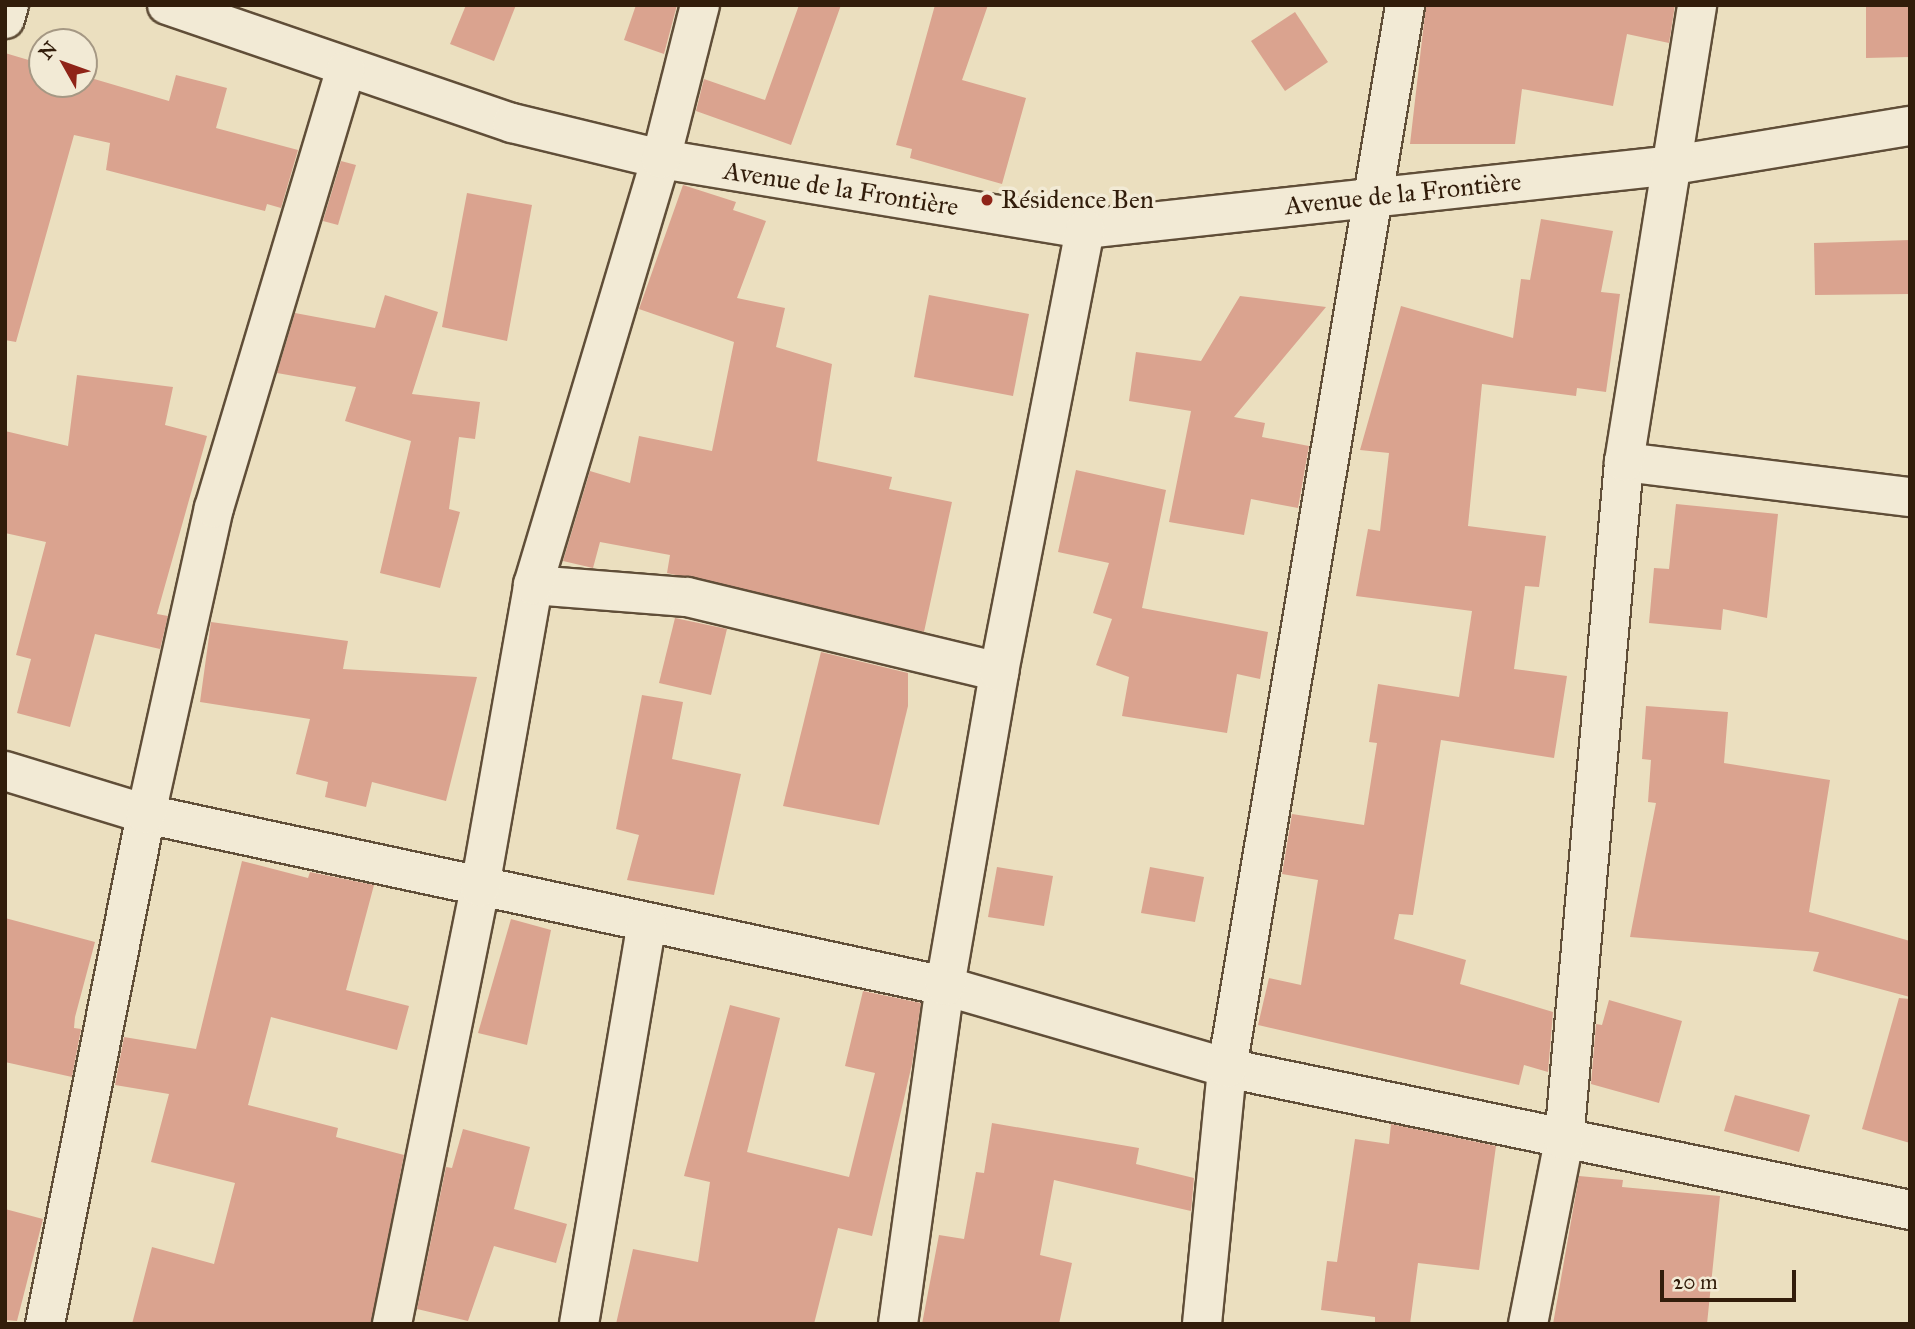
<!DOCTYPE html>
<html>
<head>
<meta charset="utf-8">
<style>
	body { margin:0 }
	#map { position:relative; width:1915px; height:1329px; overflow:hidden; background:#ebdfbf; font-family:"IM FELL Great Primer",serif }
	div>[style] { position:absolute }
	.building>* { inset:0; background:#daa38f }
	.roads { filter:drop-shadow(2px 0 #604e38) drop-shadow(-2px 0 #604e38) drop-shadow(0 2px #604e38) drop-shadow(0 -2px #604e38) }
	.minor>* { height:38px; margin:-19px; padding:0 19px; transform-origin:19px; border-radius:19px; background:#f2ead5 }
	.dots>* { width:19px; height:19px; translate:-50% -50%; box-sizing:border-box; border:4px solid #f2ead5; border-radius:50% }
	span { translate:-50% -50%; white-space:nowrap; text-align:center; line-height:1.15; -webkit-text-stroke:7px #f2ead5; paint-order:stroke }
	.street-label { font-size:26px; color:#321d0b }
	.poi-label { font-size:26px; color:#321d0b }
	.left { translate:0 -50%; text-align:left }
	.frame { position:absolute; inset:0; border:7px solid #321d0b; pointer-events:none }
	.north { position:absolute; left:28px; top:28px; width:70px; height:70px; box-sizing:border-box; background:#f2ead5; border:2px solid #a59884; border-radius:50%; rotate:310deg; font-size:19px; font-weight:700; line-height:28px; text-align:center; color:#321d0b }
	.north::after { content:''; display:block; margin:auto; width:24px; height:32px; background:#8f2418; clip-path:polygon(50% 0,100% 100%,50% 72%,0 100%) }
	.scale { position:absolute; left:1660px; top:1270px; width:136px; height:32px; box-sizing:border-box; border:4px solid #321d0b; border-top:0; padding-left:9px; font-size:21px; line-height:24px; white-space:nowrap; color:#321d0b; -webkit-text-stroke:5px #f2ead5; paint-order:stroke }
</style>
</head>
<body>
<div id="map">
	<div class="building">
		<i style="clip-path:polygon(466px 5px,516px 5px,494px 61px,450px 44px)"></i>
		<i style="clip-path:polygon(636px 5px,677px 5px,664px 54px,624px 40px)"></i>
		<i style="clip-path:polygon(799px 5px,841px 5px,791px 145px,696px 111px,704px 79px,765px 100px)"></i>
		<i style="clip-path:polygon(935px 5px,988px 5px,962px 80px,1026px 98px,1002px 184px,910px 158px,912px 149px,896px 145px)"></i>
		<i style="clip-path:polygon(1426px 5px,1675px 5px,1669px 43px,1627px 34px,1613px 106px,1522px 89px,1515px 144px,1410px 144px)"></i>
		<i style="clip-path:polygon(1866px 5px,1910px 5px,1910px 57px,1866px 58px)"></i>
		<i style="clip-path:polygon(1295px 12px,1328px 62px,1285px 91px,1251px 41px)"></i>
		<i style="clip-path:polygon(5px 53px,42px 64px,42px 84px,84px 84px,84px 76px,169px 101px,176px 75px,227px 88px,216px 128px,298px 150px,281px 208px,267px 204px,265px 211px,106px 170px,110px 143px,74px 135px,16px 342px,5px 340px)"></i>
		<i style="clip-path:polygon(341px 161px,356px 165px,338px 225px,323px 221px)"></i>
		<i style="clip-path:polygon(683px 185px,736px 202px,733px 210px,766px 221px,737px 298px,785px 308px,776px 347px,832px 364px,817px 461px,892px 477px,889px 489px,952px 502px,924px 632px,667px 573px,670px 555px,600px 542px,593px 568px,563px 561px,590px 471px,630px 483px,639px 436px,712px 451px,734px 342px,639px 309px)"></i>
		<i style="clip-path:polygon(467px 193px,532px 205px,507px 341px,442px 327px)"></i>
		<i style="clip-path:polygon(1541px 219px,1613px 231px,1601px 292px,1620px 294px,1606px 392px,1577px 388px,1576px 396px,1482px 384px,1468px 526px,1546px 536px,1539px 587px,1525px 586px,1514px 669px,1567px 676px,1554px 758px,1441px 740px,1413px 915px,1399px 914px,1394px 939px,1466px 960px,1460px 984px,1553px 1012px,1548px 1072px,1524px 1065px,1519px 1085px,1258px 1025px,1269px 978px,1301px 985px,1318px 880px,1282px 874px,1292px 814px,1364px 825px,1377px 743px,1369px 742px,1378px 684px,1459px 697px,1472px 611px,1356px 596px,1368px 529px,1380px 531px,1389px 453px,1360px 450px,1401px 306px,1513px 338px,1521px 279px,1530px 280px)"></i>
		<i style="clip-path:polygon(1910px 240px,1910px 294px,1815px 295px,1814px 243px)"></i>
		<i style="clip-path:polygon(385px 295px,438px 312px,412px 394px,480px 402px,475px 439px,459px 437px,449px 509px,460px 512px,440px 588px,380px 573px,411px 441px,345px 421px,356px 387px,277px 373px,295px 313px,375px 328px)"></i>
		<i style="clip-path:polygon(929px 295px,1029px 314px,1013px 396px,914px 377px)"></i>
		<i style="clip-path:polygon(1240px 296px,1326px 307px,1234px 417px,1265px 423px,1262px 437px,1309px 446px,1298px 508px,1251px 499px,1244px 535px,1169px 522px,1191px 411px,1129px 401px,1136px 352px,1201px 361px)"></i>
		<i style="clip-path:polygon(77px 375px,173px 387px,165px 425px,207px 436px,157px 614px,168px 616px,160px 649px,95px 634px,70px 727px,17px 713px,31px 659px,16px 655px,46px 542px,5px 533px,5px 431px,68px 446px)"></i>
		<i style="clip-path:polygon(1076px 470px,1166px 490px,1142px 608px,1268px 632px,1260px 679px,1237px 674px,1227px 733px,1122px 716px,1129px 677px,1096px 665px,1112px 619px,1093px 613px,1109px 563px,1058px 552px)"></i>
		<i style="clip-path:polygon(1676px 504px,1778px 514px,1767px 618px,1723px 609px,1721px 630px,1649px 623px,1654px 568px,1669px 569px)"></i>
		<i style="clip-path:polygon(675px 618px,727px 629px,711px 695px,659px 683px)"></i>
		<i style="clip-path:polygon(211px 622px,348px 641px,343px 669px,477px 677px,446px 801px,372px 782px,366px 807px,325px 797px,328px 782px,296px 774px,310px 719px,200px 702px)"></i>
		<i style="clip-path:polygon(821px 652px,908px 673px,908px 706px,879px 825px,783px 806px)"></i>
		<i style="clip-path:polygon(642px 695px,683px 702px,672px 759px,741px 774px,714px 895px,627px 880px,639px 835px,616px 829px)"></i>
		<i style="clip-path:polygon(1646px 706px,1728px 712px,1724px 763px,1830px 780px,1809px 912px,1910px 941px,1910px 997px,1813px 971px,1819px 952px,1630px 937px,1656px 803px,1648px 802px,1651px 760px,1642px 759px)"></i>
		<i style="clip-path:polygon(242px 861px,308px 878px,310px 872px,374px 885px,346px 990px,409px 1006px,397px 1050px,271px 1017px,248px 1105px,338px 1128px,336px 1137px,404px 1155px,371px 1324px,132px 1324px,152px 1247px,214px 1264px,235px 1183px,151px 1162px,169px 1094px,115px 1085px,124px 1037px,196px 1049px)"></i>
		<i style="clip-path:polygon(997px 867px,1053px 876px,1044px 926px,988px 917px)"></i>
		<i style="clip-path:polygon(1150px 867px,1204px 877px,1195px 922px,1141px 913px)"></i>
		<i style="clip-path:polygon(5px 918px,95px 942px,75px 1017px,74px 1028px,81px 1029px,72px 1077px,5px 1062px)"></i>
		<i style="clip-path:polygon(511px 919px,551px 930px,527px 1045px,478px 1033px)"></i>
		<i style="clip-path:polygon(863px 991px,921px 1003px,912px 1064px,872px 1236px,838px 1228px,814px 1324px,616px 1324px,633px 1249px,698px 1262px,710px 1182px,684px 1176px,730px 1005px,780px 1018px,747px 1152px,849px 1177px,875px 1073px,845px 1066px)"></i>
		<i style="clip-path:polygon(1899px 998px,1910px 999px,1910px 1143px,1862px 1129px)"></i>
		<i style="clip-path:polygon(1609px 1000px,1682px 1021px,1659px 1103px,1591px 1084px,1596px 1024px,1602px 1025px)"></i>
		<i style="clip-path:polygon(1735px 1095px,1810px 1115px,1799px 1152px,1724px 1131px)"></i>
		<i style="clip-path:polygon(992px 1123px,1139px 1148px,1136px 1164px,1194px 1178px,1191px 1211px,1054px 1180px,1040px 1255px,1072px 1263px,1059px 1324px,922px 1324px,939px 1235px,964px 1239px,976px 1172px,984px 1173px)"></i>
		<i style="clip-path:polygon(1391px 1124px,1496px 1146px,1479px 1270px,1418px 1263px,1410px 1324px,1375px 1324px,1375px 1317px,1321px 1310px,1327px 1261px,1337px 1262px,1355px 1139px,1389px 1144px)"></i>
		<i style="clip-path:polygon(463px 1129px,530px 1147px,514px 1209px,567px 1224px,556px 1263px,494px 1246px,468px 1321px,417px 1309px,446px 1167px,452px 1168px)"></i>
		<i style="clip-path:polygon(1579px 1176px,1623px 1180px,1622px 1187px,1720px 1196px,1707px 1324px,1553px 1324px)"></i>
		<i style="clip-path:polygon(5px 1209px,43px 1219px,17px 1321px,5px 1320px)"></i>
	</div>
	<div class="roads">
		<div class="minor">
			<i style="left:167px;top:5px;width:365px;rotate:18.9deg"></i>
			<i style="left:512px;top:123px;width:153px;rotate:13.6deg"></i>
			<i style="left:661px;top:159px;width:430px;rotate:9.4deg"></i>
			<i style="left:1085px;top:229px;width:592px;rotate:-6.2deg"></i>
			<i style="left:1674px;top:165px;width:239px;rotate:-9.4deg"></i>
			<i style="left:5px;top:19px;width:15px;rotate:-74deg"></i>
			<i style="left:1624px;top:462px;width:288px;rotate:7deg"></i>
			<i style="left:533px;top:585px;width:154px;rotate:4.5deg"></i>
			<i style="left:687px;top:597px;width:321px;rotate:13.5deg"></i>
			<i style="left:5px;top:771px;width:147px;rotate:17deg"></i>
			<i style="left:146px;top:814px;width:817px;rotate:12.15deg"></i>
			<i style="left:945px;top:986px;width:294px;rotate:16.2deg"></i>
			<i style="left:1227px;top:1068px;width:698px;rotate:11.74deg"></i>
			<i style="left:45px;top:1324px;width:520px;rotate:-78.8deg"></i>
			<i style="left:146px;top:814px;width:313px;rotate:-77.5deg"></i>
			<i style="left:214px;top:508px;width:457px;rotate:-73.3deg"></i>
			<i style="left:392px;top:1324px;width:446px;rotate:-78.6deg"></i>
			<i style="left:480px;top:887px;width:307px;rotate:-80deg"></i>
			<i style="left:533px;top:585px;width:445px;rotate:-73.3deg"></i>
			<i style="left:661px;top:159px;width:159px;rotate:-75.8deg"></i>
			<i style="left:579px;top:1324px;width:406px;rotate:-80.4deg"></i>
			<i style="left:898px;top:1324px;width:341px;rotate:-82.1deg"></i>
			<i style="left:945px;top:986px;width:319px;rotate:-80.2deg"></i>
			<i style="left:999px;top:672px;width:451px;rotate:-79deg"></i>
			<i style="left:1202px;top:1324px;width:257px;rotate:-84.4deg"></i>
			<i style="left:1227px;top:1068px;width:1078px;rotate:-80.49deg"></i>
			<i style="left:1528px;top:1324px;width:187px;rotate:-78.9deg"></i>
			<i style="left:1564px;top:1140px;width:681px;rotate:-84.94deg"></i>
			<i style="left:1624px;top:462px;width:463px;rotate:-80.9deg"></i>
		</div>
	</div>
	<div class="dots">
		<i style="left:987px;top:200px;background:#8f2418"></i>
	</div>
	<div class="street-label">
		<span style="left:841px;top:189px;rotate:9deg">Avenue de la Frontière</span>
		<span style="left:1403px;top:194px;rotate:-6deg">Avenue de la Frontière</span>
	</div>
	<div class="poi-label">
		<span class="left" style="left:1001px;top:200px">Résidence Ben</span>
	</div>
	<div class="frame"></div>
	<div class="north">N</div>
	<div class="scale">20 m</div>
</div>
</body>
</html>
